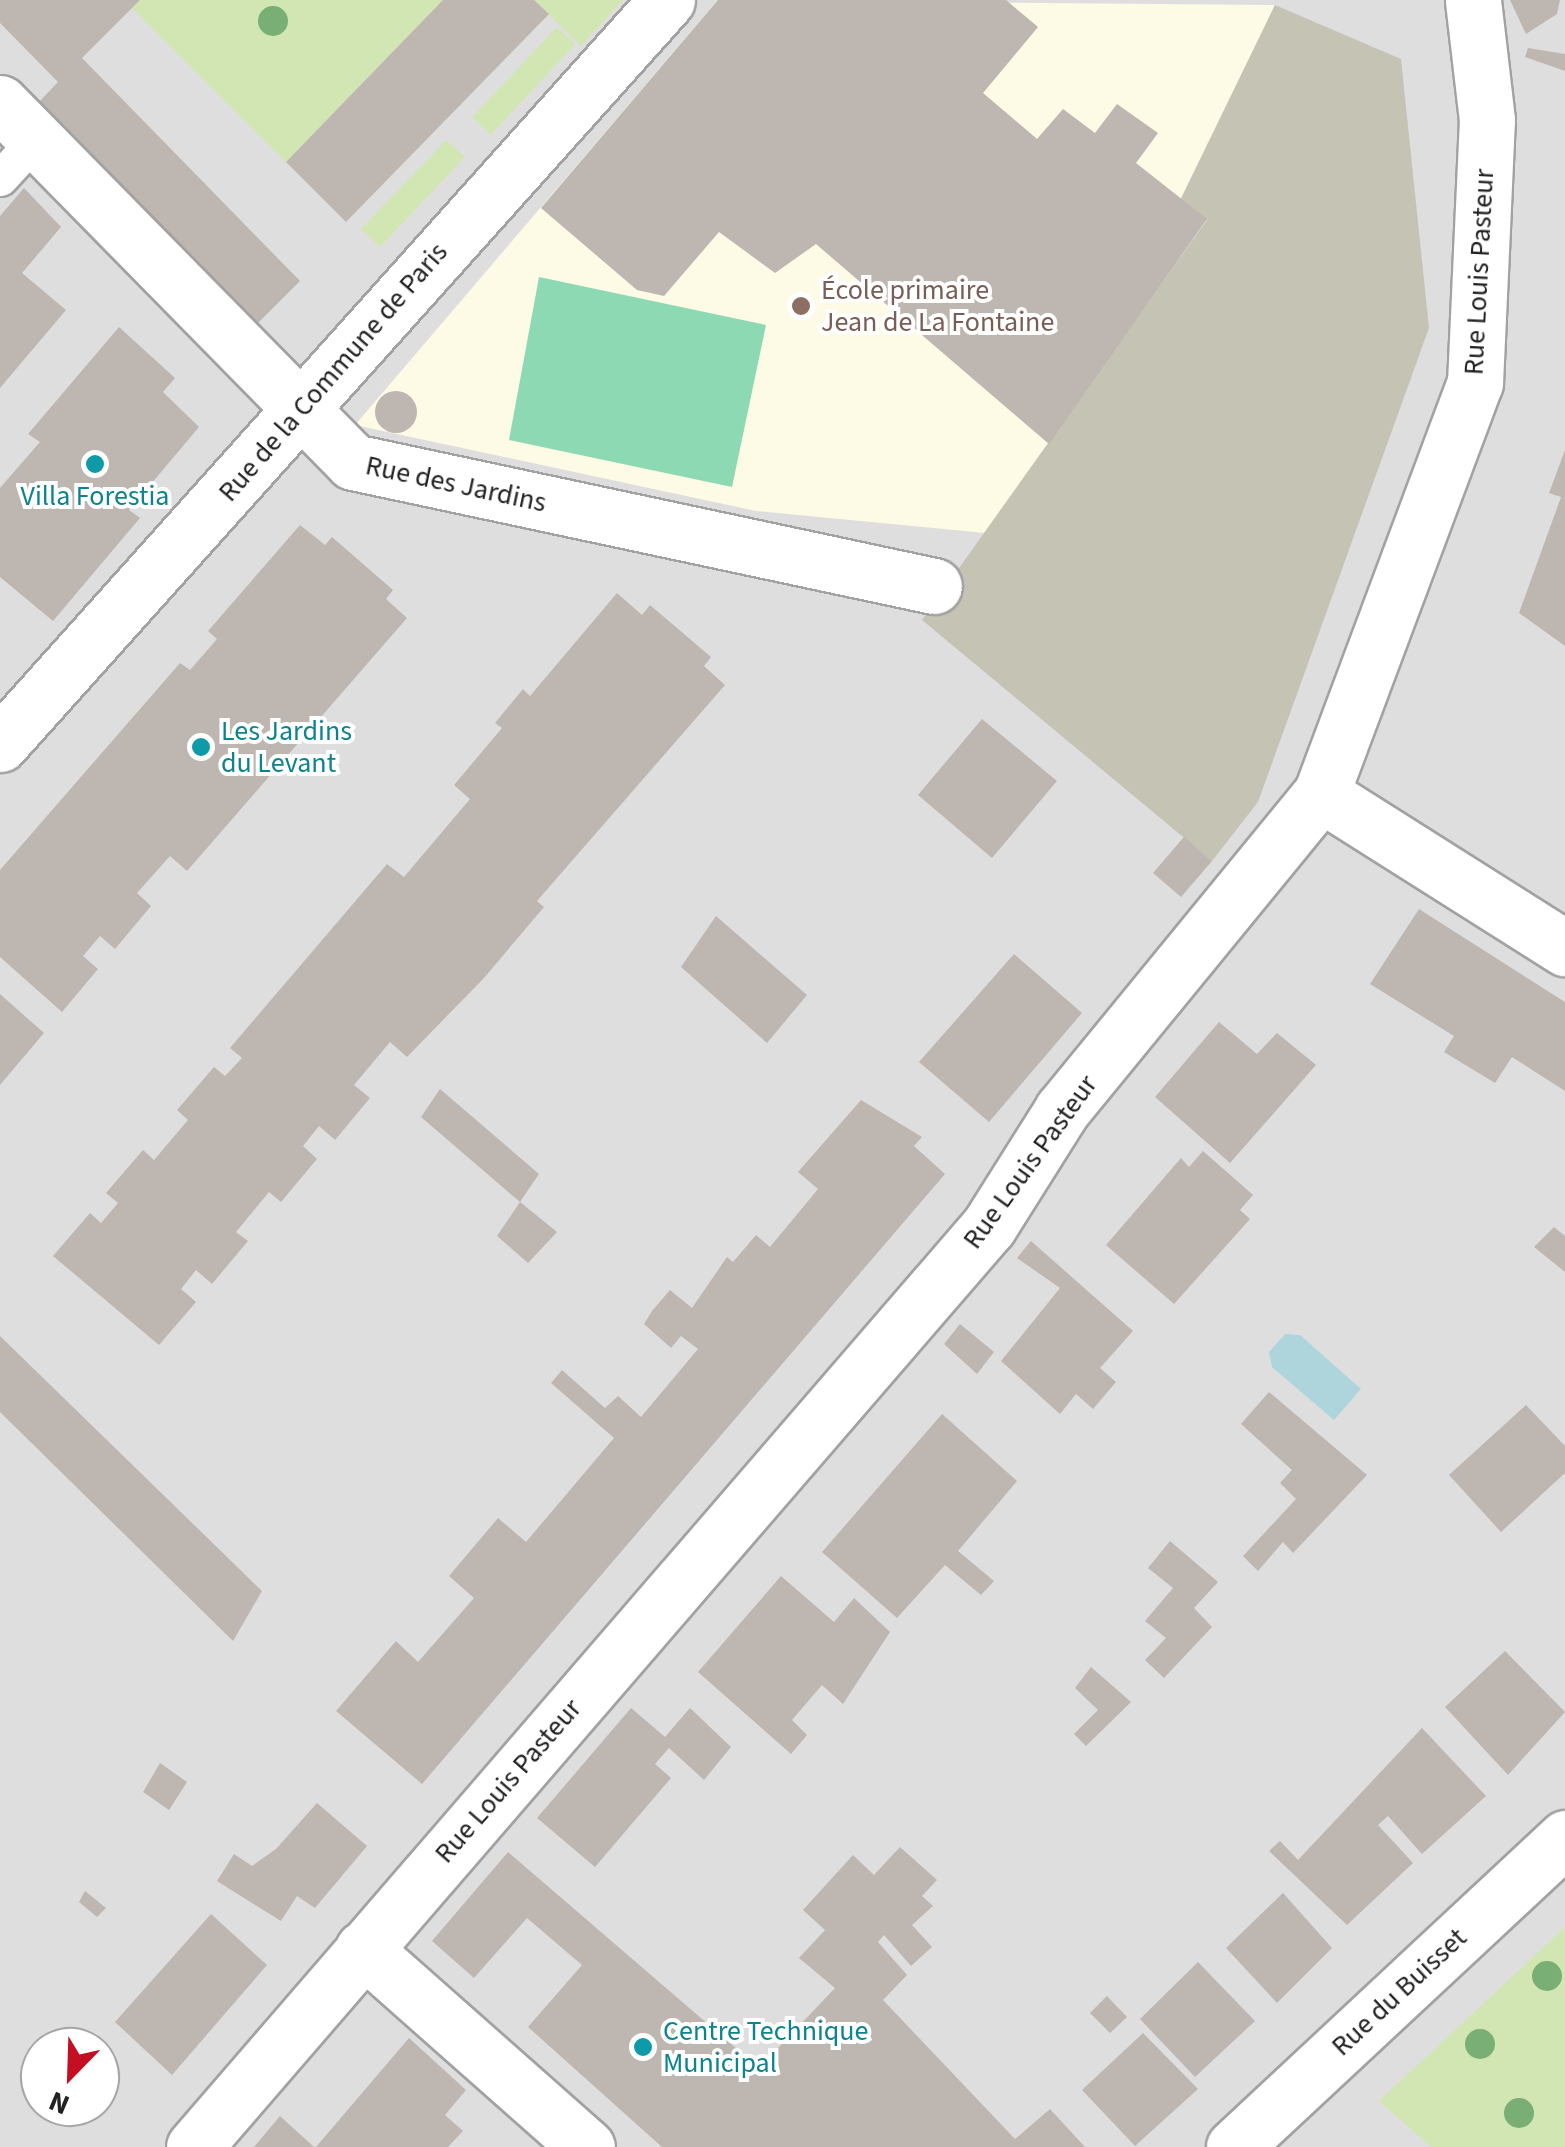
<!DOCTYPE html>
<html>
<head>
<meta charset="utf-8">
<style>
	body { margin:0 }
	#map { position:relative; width:1565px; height:2147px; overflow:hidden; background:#f1ede9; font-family:"Source Sans 3",sans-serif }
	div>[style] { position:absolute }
	.residential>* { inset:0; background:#dfdede }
	.education>* { inset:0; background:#fdfae5 }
	.construction>* { inset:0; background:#c5c3b4 }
	.grass>* { inset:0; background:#d2e6b3 }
	.pitch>* { inset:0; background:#8dd9b3 }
	.water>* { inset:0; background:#add5db }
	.building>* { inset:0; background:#beb6b1 }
	.round { border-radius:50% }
	.roads { filter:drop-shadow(2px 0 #a2a2a2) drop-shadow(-2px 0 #a2a2a2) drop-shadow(0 2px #a2a2a2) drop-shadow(0 -2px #a2a2a2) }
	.service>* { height:35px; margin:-17.5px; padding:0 17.5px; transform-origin:17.5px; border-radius:17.5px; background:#fff }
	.minor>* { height:55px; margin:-27.5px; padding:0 27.5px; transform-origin:27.5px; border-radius:27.5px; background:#fff }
	.trees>* { width:30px; height:30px; margin:-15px; border-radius:50%; background:#79ae74 }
	.dots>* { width:28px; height:28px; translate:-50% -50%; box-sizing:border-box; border:5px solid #fff; border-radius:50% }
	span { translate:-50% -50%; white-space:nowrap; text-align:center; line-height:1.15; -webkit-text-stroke:8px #fff; paint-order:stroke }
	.street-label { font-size:28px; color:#212121 }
	.education-label { font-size:28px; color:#785e54 }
	.left { translate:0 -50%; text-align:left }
	.culture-label { font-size:28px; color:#0d838f }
	.north { position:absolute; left:20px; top:2027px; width:100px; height:100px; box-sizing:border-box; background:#fff; border:2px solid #a6a6a6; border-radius:50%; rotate:203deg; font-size:28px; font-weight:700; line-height:40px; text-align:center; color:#212121 }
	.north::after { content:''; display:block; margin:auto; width:35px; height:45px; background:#c40f23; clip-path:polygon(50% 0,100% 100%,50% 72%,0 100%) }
</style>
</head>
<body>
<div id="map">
	<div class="residential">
		<i style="clip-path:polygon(evenodd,0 0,1565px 0,1565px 2147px,0 2147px,0 0,40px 2047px,100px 2047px,100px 2107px,40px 2107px,40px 2047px)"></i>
	</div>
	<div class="education">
		<i style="clip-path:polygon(718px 0,1275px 5px,1179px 202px,1207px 219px,985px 533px,756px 511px,355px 425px)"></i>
	</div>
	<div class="construction">
		<i style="clip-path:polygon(1275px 5px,1401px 59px,1429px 328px,1258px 802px,1212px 861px,922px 620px,1207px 220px,1179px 203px)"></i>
	</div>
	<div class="grass">
		<i style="clip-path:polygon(140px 0,443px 0,286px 162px,132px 8px)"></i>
		<i style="clip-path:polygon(534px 0,623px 0,581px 46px)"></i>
		<i style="clip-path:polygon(557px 27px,575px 44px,491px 135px,472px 117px)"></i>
		<i style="clip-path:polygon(446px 140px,465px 157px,380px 247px,361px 229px)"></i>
		<i style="clip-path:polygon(1565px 1927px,1565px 2147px,1431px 2147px,1379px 2101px)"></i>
	</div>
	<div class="pitch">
		<i style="clip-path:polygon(539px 277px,766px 325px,732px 487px,509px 440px)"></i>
	</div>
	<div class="water">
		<i style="clip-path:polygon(1285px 1334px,1300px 1335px,1361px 1389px,1334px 1420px,1272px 1367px,1269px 1352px)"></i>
	</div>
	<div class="building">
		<i style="clip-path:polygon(0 0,140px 0,82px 58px,300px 281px,257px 324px,39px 102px,58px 82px,0 23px)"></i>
		<i style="clip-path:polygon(443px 0,534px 0,549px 14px,346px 222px,286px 162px)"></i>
		<i style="clip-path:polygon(718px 0,1006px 0,1038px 27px,983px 93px,1037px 139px,1063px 109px,1095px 133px,1117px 104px,1158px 133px,1136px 163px,1207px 219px,1049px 444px,816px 244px,775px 273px,719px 232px,664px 296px,637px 290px,541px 208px)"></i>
		<i style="clip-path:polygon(1510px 0,1560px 0,1557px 14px,1526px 34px)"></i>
		<i style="clip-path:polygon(1528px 48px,1565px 54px,1565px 71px,1525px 57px)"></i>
		<i style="clip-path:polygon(24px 188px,61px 227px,22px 273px,66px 310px,0 388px,0 216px)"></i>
		<i style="clip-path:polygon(119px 327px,175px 378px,163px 392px,199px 427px,129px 510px,140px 518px,53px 621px,0 577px,0 488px,40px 442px,28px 434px)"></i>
		<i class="round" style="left:375px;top:391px;width:42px;height:42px"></i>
		<i style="clip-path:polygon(1565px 450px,1565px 646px,1519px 613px,1561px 497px,1549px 493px)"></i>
		<i style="clip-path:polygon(300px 525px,325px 545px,332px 537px,393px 590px,386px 599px,407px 618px,187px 871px,170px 856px,137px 893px,151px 906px,115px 949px,100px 936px,83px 956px,98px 969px,62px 1012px,0 957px,0 870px,180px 663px,190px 670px,217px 639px,208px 631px)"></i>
		<i style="clip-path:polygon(617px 593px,642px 615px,650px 605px,711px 657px,704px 666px,725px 685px,537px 901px,544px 907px,484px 978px,407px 1057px,390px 1042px,354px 1085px,370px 1098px,335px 1140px,319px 1126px,303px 1146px,317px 1159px,281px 1202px,269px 1192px,236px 1232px,248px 1241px,212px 1284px,196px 1270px,181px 1289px,196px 1302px,159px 1345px,53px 1256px,90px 1213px,101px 1223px,118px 1203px,106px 1193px,143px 1150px,154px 1160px,188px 1120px,177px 1110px,214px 1067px,225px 1076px,242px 1058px,230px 1048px,387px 864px,404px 877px,470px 799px,454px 785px,502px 728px,495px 723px,523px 689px,530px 696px)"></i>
		<i style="clip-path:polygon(982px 719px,1057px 781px,992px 858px,918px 795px)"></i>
		<i style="clip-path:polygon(1184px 837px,1212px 861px,1181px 897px,1153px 873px)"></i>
		<i style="clip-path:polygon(1419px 909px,1565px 1002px,1565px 1091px,1512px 1057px,1495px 1083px,1444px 1052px,1454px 1036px,1370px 984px)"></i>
		<i style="clip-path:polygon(716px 916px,807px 995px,767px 1043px,681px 967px)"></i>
		<i style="clip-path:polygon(1014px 954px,1082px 1013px,989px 1122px,919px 1062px)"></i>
		<i style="clip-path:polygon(0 994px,44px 1033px,0 1085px)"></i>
		<i style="clip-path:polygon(1219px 1022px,1257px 1054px,1277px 1033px,1316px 1065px,1230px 1163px,1155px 1097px)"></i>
		<i style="clip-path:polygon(440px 1089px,539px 1174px,520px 1202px,421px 1117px)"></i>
		<i style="clip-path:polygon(861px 1100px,922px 1137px,914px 1146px,945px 1174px,422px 1784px,336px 1711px,396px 1641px,418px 1662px,474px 1598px,449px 1576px,498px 1518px,526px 1542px,614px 1438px,551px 1383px,562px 1370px,605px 1408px,618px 1396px,641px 1417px,698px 1349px,681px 1336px,671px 1348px,644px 1324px,652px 1311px,670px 1290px,692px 1308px,727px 1257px,733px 1262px,756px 1235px,770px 1247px,818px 1189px,798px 1172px)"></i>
		<i style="clip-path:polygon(1203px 1151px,1253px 1195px,1240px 1210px,1250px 1219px,1174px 1304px,1106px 1245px,1181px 1158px,1189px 1167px)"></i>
		<i style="clip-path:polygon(520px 1202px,557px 1232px,528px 1263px,497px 1236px)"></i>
		<i style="clip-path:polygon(1554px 1227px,1565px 1236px,1565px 1272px,1534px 1247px)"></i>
		<i style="clip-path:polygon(1031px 1241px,1133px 1331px,1100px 1368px,1116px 1382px,1093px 1409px,1076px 1394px,1060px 1414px,1001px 1361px,1060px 1288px,1017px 1258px)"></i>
		<i style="clip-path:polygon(960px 1324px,994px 1352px,977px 1374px,944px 1344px)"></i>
		<i style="clip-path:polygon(0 1336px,262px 1591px,233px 1641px,0 1412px)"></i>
		<i style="clip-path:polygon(1269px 1392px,1367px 1475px,1293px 1553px,1283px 1542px,1258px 1571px,1243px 1556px,1296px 1499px,1280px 1483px,1292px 1470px,1241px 1424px)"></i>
		<i style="clip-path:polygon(1526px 1405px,1565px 1446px,1565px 1473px,1501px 1532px,1449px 1475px)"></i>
		<i style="clip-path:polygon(942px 1414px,1017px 1481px,958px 1551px,994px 1581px,981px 1595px,945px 1565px,897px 1618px,822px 1552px)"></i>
		<i style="clip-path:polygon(1170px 1541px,1218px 1582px,1194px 1608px,1212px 1627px,1164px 1678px,1145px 1660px,1166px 1638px,1145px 1621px,1173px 1588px,1148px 1568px)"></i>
		<i style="clip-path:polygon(781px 1576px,834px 1622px,854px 1598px,890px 1632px,843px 1704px,822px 1685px,792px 1720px,807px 1735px,791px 1754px,698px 1672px)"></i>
		<i style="clip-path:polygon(1505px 1651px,1565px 1712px,1508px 1775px,1445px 1707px)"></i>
		<i style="clip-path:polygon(1091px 1667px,1131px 1702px,1086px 1746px,1074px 1734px,1098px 1710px,1075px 1688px)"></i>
		<i style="clip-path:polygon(631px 1708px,665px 1737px,690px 1708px,731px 1747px,704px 1780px,669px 1748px,655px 1764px,671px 1778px,595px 1867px,537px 1818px)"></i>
		<i style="clip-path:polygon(1422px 1728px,1486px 1796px,1422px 1854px,1388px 1816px,1378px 1825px,1413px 1863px,1347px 1925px,1269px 1851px,1280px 1841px,1298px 1860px)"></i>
		<i style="clip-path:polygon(160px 1763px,187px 1782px,169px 1810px,143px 1792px)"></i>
		<i style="clip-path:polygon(317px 1803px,367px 1846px,315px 1908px,297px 1896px,281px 1921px,217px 1881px,234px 1854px,252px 1866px,276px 1849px)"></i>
		<i style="clip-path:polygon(900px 1847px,937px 1880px,922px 1896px,933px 1906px,912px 1925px,932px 1947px,911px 1966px,884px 1935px,878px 1942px,907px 1975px,883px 2000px,1015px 2139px,1050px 2109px,1085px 2147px,662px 2147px,528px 2027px,582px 1965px,527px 1918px,474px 1978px,432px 1941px,508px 1852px,759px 2068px,835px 1988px,799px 1958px,825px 1930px,803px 1910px,853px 1855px,874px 1875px)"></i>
		<i style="clip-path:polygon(85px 1891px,106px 1908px,97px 1917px,79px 1902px)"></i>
		<i style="clip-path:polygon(1283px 1893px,1332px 1948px,1277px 2003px,1226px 1948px)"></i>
		<i style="clip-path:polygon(211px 1914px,267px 1965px,172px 2075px,115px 2022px)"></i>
		<i style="clip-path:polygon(1198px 1962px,1255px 2021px,1195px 2077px,1140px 2019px)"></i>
		<i style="clip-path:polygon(1107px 1996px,1127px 2017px,1110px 2033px,1090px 2013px)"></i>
		<i style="clip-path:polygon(1143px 2033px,1198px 2089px,1135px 2146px,1082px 2090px)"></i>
		<i style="clip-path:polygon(409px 2038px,466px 2090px,445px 2115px,463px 2131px,448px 2147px,316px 2147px)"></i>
		<i style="clip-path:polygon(280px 2116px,314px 2147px,254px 2147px)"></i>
	</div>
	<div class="roads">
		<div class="service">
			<i style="left:0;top:178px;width:52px;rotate:-47.4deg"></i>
		</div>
		<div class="minor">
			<i style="left:0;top:103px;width:503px;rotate:45.48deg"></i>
			<i style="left:353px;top:462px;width:594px;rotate:12.05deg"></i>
			<i style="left:0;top:744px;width:999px;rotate:-48.12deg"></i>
			<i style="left:1321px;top:794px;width:289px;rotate:32.3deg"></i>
			<i style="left:363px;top:1949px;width:299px;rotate:41.5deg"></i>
			<i style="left:194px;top:2147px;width:1217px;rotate:-49.2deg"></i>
			<i style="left:989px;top:1226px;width:137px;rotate:-57.8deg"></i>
			<i style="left:1062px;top:1110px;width:409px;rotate:-50.7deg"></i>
			<i style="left:1321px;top:794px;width:439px;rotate:-69.5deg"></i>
			<i style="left:1475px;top:383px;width:263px;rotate:-87.4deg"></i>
			<i style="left:1487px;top:120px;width:121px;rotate:-96.7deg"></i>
			<i style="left:1234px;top:2147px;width:453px;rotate:-43deg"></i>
		</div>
	</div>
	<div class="trees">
		<i style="left:273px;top:21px"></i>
		<i style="left:1547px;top:1976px"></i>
		<i style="left:1480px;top:2044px"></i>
		<i style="left:1519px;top:2113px"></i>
	</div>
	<div class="dots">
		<i style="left:801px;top:306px;background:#8d6e63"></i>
		<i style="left:95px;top:464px;background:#0f9aa8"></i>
		<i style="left:201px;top:747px;background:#0f9aa8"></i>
		<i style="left:643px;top:2047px;background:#0f9aa8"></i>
	</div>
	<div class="street-label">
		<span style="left:1479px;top:272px;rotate:-87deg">Rue Louis Pasteur</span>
		<span style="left:333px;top:372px;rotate:-49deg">Rue de la Commune de Paris</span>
		<span style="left:456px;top:484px;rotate:12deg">Rue des Jardins</span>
		<span style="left:1030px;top:1162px;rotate:-54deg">Rue Louis Pasteur</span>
		<span style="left:508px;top:1781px;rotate:-49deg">Rue Louis Pasteur</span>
		<span style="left:1399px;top:1992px;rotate:-43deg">Rue du Buisset</span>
	</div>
	<div class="education-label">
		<span class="left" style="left:821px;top:306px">École primaire<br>Jean de La Fontaine</span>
	</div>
	<div class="culture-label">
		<span style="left:95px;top:496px">Villa Forestia</span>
		<span class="left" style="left:221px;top:747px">Les Jardins<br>du Levant</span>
		<span class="left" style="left:663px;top:2047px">Centre Technique<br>Municipal</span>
	</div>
	<div class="north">N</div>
</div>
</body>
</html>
